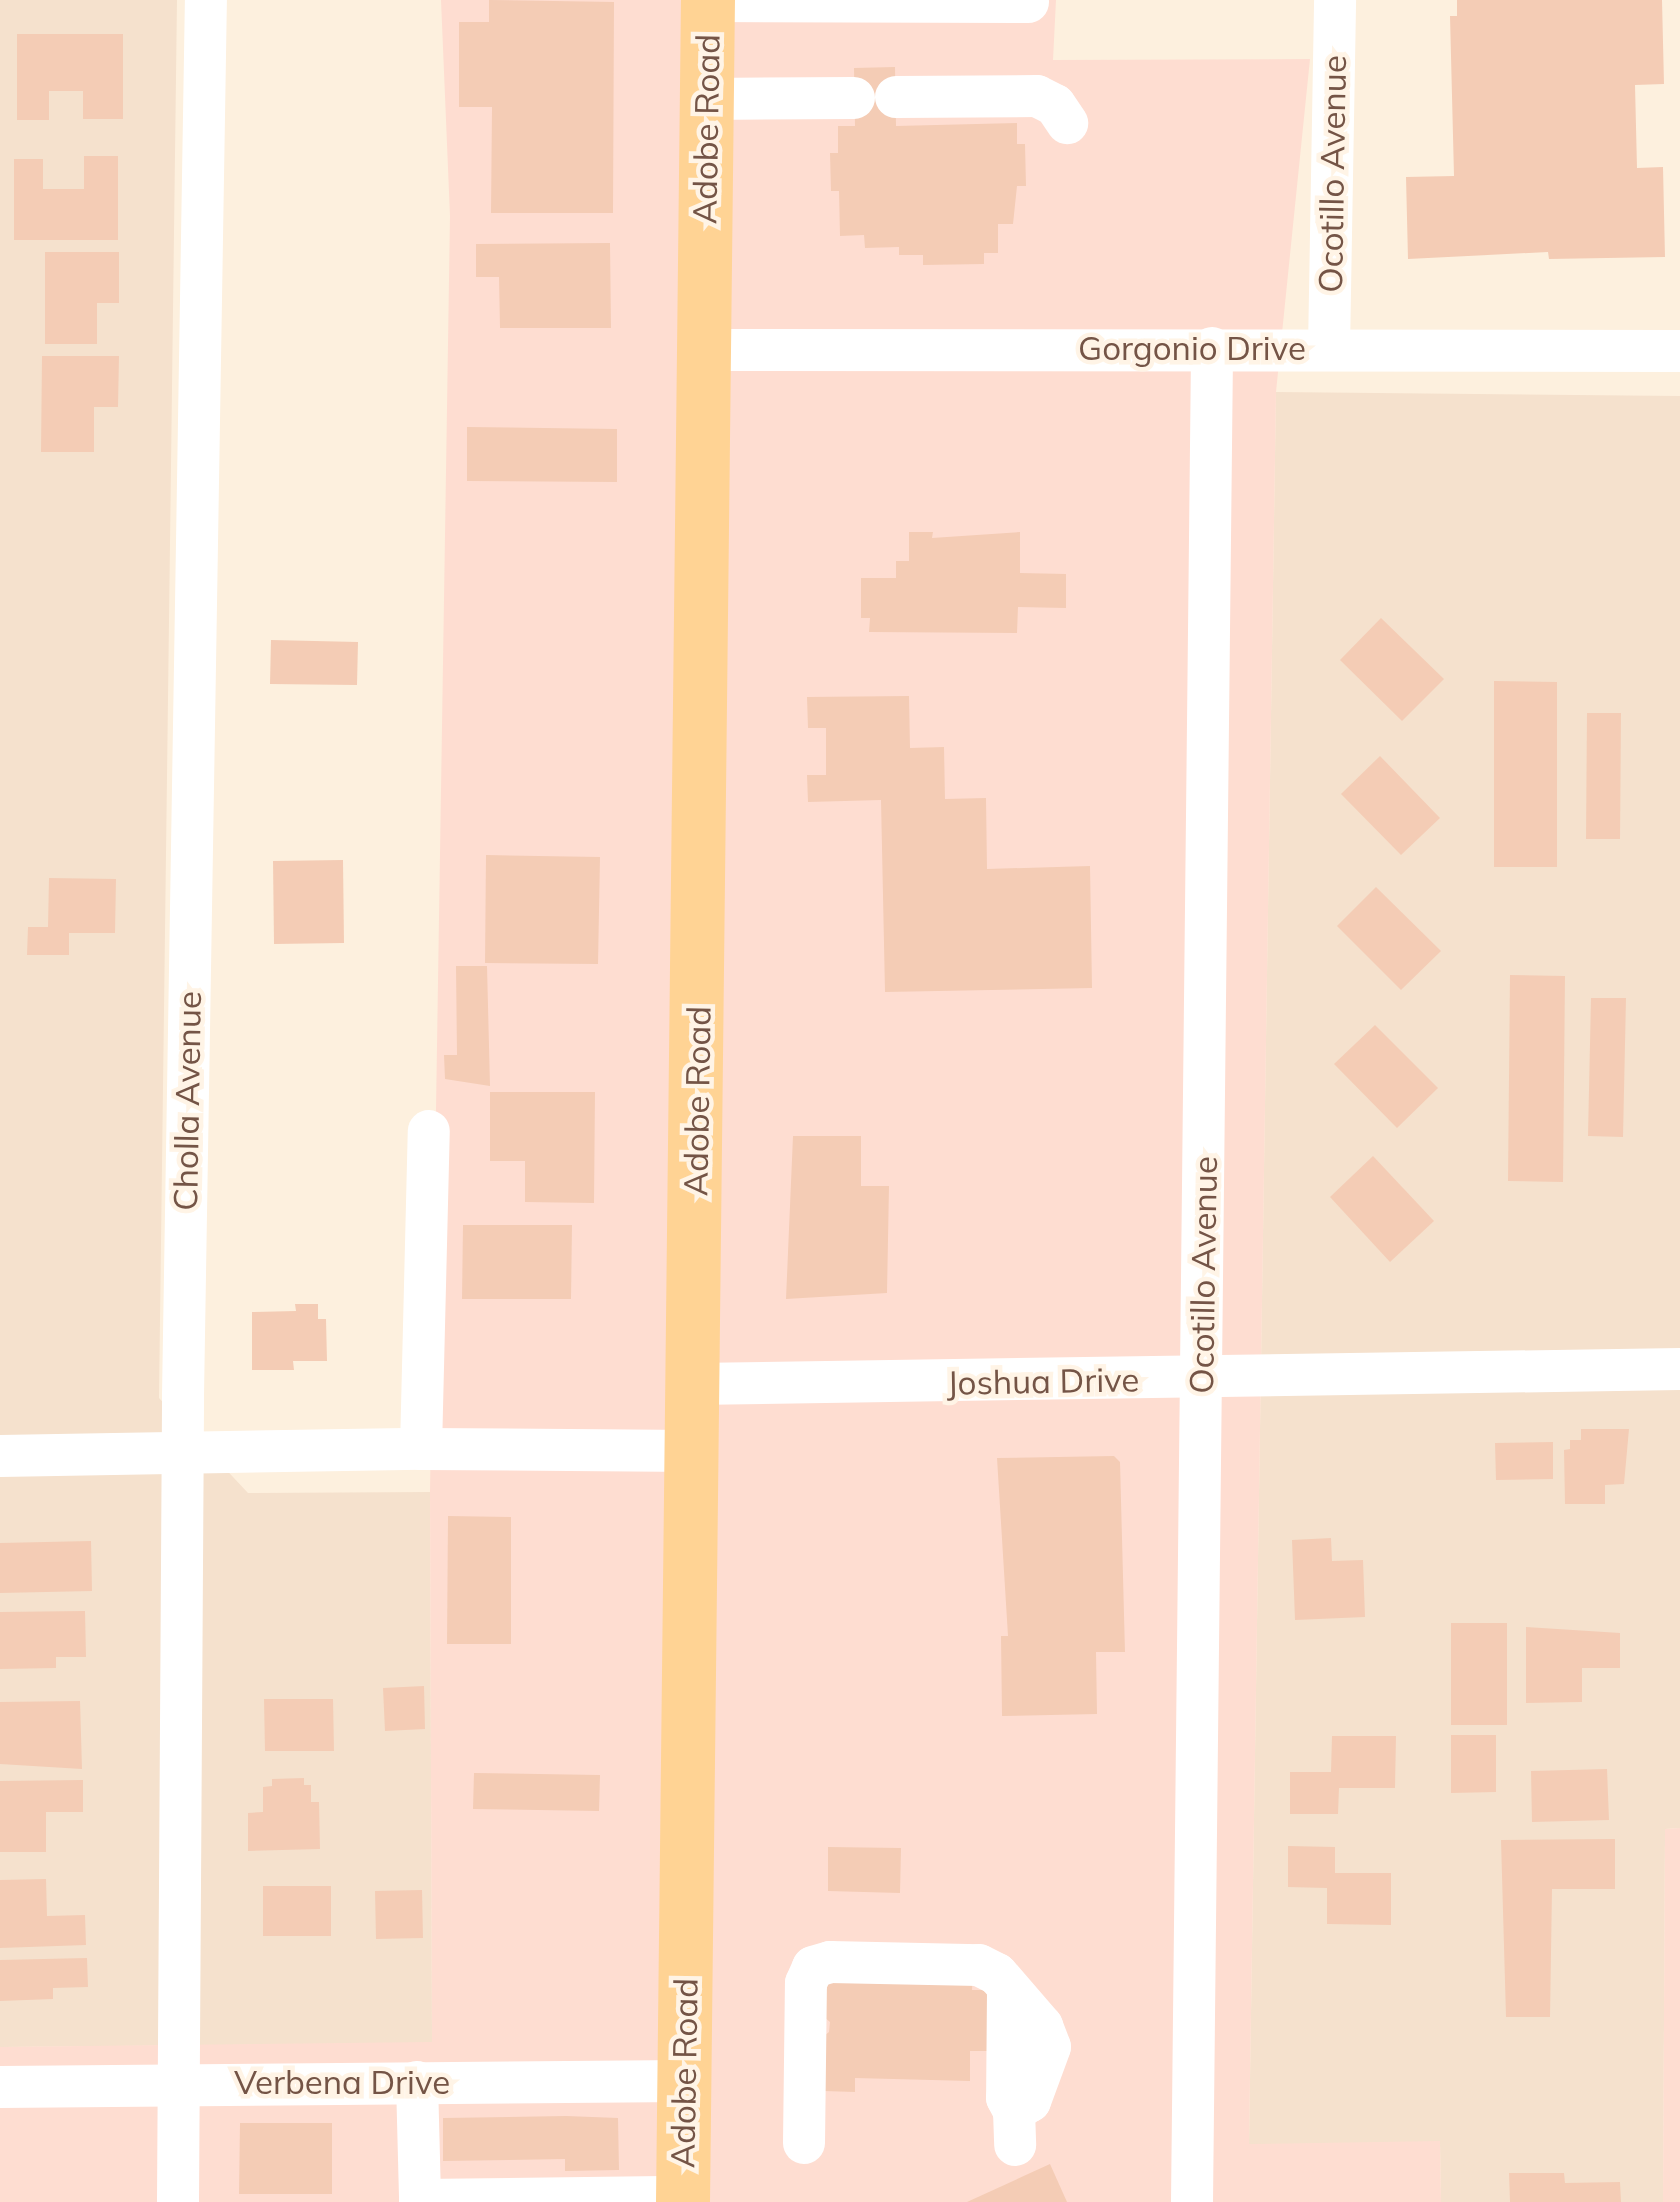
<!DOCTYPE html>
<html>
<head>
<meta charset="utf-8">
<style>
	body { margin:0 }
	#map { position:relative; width:1680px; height:2202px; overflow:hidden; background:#fdf0de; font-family:Mulish,sans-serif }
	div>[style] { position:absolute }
	.residential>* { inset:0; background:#f5e1cd }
	.commercial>* { inset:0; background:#feddd1 }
	.building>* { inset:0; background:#f4ccb5 }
	.minor>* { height:42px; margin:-21px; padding:0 21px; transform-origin:21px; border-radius:21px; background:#fff }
	.major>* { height:54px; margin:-27px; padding:0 27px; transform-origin:27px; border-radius:27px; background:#ffd394 }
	span { translate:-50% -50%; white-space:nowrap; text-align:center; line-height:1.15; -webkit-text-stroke:9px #fff4e6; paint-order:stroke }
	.street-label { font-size:33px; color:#745446 }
</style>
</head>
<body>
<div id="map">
	<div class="residential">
		<i style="clip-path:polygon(0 0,177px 0,159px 1398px,248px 1493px,430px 1492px,432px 2043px,0 2047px)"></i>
		<i style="clip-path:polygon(1276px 392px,1680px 396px,1680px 1828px,1665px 1829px,1663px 2202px,1441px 2202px,1440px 2142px,1249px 2145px)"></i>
	</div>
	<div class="commercial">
		<i style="clip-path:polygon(441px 0,1056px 0,1053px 60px,1310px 59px,1276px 392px,1249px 2144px,1440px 2141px,1441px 2202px,0 2202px,0 2047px,432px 2042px,430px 1492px,450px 216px)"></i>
		<i style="clip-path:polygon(1680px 1828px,1680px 2202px,1663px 2202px,1665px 1829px)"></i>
	</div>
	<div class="building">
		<i style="clip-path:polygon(489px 0,614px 2px,613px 213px,491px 213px,492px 107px,459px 107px,459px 22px,489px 22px)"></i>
		<i style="clip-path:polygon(1457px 0,1662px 0,1664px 84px,1635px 85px,1637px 168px,1663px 167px,1665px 257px,1549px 259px,1548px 252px,1408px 259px,1406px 177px,1454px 176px,1450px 16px,1457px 16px)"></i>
		<i style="clip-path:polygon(17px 34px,123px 34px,123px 119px,83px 119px,83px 91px,49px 91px,49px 120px,17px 120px)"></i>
		<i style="clip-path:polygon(895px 67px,896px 126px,1017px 123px,1017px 144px,1025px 144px,1026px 186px,1017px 186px,1013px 224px,998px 224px,998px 253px,984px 253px,984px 264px,923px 265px,923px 255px,899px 255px,899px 247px,865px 248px,864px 235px,840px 236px,839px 191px,831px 191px,830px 153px,838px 153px,838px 126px,855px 126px,854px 68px)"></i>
		<i style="clip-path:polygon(84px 156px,118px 156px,118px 240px,14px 240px,14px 159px,43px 159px,43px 189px,84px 189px)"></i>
		<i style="clip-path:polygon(610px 243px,611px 328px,500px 328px,499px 277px,476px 277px,476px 244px)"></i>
		<i style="clip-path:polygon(45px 252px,119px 252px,119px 303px,97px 303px,97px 344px,45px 344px)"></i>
		<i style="clip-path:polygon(42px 356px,119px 356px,118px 407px,94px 407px,94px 452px,41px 452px)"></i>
		<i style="clip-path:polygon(467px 427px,617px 429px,617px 482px,467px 481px)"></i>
		<i style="clip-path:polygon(909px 532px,933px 532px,932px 538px,1020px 532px,1020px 573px,1066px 574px,1066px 608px,1018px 607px,1017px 633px,869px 632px,870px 618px,861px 618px,861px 578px,896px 578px,896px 561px,909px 561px)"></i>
		<i style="clip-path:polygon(1381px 618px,1444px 679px,1402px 721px,1340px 660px)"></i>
		<i style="clip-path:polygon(271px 640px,358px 642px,357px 685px,270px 684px)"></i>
		<i style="clip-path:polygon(1494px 681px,1557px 682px,1557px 867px,1494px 867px)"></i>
		<i style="clip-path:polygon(909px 696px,910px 748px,944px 747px,945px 799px,986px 798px,987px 869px,1090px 866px,1092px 988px,885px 992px,881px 800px,808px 802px,807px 775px,826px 775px,826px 728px,808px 728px,807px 697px)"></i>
		<i style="clip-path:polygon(1587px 713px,1621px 713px,1620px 839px,1586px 839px)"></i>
		<i style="clip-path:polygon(1380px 756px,1440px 818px,1401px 855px,1341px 794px)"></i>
		<i style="clip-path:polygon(486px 855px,600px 857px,598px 964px,485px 963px)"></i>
		<i style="clip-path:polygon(343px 860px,344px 943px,274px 944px,273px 861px)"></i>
		<i style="clip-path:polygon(49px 878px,116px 879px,115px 933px,69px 933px,69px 955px,27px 955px,28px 927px,48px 927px)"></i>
		<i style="clip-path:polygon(1376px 887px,1441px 951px,1401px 990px,1337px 926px)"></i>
		<i style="clip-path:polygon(456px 966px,487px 966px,490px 1086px,445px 1079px,444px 1055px,457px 1055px)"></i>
		<i style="clip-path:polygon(1510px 975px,1565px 976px,1563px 1182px,1508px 1181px)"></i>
		<i style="clip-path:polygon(1591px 998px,1626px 998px,1623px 1137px,1588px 1136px)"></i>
		<i style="clip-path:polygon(1375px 1025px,1438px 1088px,1397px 1128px,1334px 1064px)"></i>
		<i style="clip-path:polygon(490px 1092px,595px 1092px,594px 1203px,525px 1202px,525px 1161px,490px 1161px)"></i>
		<i style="clip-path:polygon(793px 1136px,861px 1136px,861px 1186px,889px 1186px,887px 1293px,786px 1299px)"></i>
		<i style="clip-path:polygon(1373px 1156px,1434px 1221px,1390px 1262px,1330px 1197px)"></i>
		<i style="clip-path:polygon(463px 1225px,572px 1225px,571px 1299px,462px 1299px)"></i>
		<i style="clip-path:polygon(295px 1304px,318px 1304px,318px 1319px,326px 1319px,327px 1361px,293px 1361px,294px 1370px,252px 1370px,252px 1312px,296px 1311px)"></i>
		<i style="clip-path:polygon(1581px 1429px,1629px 1429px,1624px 1484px,1605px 1485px,1605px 1504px,1565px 1504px,1564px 1450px,1570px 1449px,1570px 1440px,1581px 1440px)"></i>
		<i style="clip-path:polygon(1553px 1442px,1553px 1479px,1496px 1480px,1495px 1443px)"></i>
		<i style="clip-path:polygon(1114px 1456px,1120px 1462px,1125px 1652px,1096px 1652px,1097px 1714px,1002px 1716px,1001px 1636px,1008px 1636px,997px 1458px)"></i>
		<i style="clip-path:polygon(448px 1516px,511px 1517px,511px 1644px,447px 1644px)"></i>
		<i style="clip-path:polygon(1331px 1538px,1332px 1561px,1363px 1560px,1365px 1617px,1295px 1620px,1292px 1540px)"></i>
		<i style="clip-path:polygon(91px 1541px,92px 1591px,0 1593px,0 1543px)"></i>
		<i style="clip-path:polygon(85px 1611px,86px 1657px,56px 1657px,56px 1668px,0 1669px,0 1612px)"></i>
		<i style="clip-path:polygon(1451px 1623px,1507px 1623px,1507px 1725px,1451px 1725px)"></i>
		<i style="clip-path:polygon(1526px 1627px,1620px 1633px,1620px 1668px,1582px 1668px,1582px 1702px,1526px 1703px)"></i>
		<i style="clip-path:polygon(424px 1686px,425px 1729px,385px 1731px,383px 1688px)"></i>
		<i style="clip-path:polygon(264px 1699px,333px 1699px,334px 1751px,265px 1751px)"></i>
		<i style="clip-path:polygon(80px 1701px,82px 1769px,0 1764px,0 1702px)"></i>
		<i style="clip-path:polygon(1451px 1735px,1496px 1735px,1496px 1792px,1451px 1793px)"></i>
		<i style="clip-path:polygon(1332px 1736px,1396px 1736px,1395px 1788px,1339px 1788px,1338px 1814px,1290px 1814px,1290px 1772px,1331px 1772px)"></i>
		<i style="clip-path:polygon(1607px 1769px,1609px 1820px,1532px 1822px,1531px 1771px)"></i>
		<i style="clip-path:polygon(474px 1773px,600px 1775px,599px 1811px,473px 1809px)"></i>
		<i style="clip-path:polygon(304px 1778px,304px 1785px,311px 1785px,311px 1802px,319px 1802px,320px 1849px,248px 1851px,248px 1813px,263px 1812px,263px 1787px,272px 1786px,272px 1779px)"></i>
		<i style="clip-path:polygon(83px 1780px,83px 1812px,46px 1812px,46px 1852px,0 1852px,0 1781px)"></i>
		<i style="clip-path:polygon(1615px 1839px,1615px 1889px,1552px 1889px,1550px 2017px,1506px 2017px,1501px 1840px)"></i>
		<i style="clip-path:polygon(1288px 1846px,1335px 1847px,1335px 1873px,1391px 1873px,1391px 1925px,1327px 1924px,1327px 1888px,1288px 1887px)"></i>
		<i style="clip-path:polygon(828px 1847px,901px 1848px,900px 1893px,828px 1891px)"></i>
		<i style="clip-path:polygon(46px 1879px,47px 1916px,85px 1915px,86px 1945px,0 1948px,0 1880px)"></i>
		<i style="clip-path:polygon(263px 1886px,331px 1886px,331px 1936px,263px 1936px)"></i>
		<i style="clip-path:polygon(422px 1890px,423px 1938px,376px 1939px,375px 1891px)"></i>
		<i style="clip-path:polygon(87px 1958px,88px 1987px,53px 1988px,53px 1999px,0 2001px,0 1960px)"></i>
		<i style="clip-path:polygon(833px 1969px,973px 1972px,972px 1990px,989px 1990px,987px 2051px,970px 2051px,970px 2081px,855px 2078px,855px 2092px,824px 2091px,815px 2043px,829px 2032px,830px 2022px,818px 2012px)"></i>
		<i style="clip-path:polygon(566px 2116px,618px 2118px,619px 2170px,565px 2171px,565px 2159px,443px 2161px,443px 2118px)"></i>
		<i style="clip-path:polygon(240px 2123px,332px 2123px,332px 2194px,239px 2194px)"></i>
		<i style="clip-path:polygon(1050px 2164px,1067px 2202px,967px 2202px)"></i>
		<i style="clip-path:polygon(1509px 2173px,1564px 2173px,1565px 2183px,1620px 2182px,1621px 2202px,1510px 2202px)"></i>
	</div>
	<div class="minor">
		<i style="left:708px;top:1px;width:320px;rotate:0.2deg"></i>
		<i style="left:896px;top:97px;width:141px;rotate:-0.4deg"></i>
		<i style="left:1037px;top:96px;width:20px;rotate:27deg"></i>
		<i style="left:1055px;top:105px;width:22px;rotate:56deg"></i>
		<i style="left:706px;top:99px;width:148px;rotate:-0.4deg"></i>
		<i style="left:1329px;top:349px;width:349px;rotate:-89deg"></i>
		<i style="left:704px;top:350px;width:976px;rotate:0.06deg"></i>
		<i style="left:693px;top:1384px;width:987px;rotate:-0.87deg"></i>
		<i style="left:421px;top:1449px;width:318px;rotate:-88.6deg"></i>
		<i style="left:0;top:1456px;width:421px;rotate:-1deg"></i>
		<i style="left:421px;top:1449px;width:272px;rotate:0.4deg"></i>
		<i style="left:1008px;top:1992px;width:106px;rotate:90.5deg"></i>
		<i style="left:1007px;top:2098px;width:15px;rotate:62deg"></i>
		<i style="left:417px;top:2082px;width:118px;rotate:88.5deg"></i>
		<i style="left:420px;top:2200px;width:263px;rotate:-0.7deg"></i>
		<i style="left:0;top:2087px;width:684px;rotate:-0.5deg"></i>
		<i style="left:804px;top:2143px;width:160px;rotate:-89.3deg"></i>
		<i style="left:806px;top:1983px;width:17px;rotate:-66deg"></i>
		<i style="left:813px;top:1967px;width:18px;rotate:-16deg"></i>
		<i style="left:830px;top:1962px;width:149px;rotate:1.2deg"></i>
		<i style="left:979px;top:1965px;width:20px;rotate:27deg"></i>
		<i style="left:997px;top:1974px;width:69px;rotate:49.1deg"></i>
		<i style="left:1042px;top:2026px;width:22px;rotate:69deg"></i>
		<i style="left:1050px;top:2047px;width:58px;rotate:110.3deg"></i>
		<i style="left:1030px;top:2101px;width:19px;rotate:148deg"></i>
		<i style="left:1014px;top:2111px;width:34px;rotate:88deg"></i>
		<i style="left:178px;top:2202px;width:806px;rotate:-89.64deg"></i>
		<i style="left:183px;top:1396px;width:1396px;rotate:-89.06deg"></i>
		<i style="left:1192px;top:2202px;width:1854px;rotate:-89.38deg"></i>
	</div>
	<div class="major">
		<i style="left:683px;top:2202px;width:2202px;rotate:-89.35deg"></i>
	</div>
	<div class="street-label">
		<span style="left:706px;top:129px;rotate:-89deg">Adobe Road</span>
		<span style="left:1332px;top:174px;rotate:-89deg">Ocotillo Avenue</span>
		<span style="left:1192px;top:348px">Gorgonio Drive</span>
		<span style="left:187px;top:1101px;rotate:-89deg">Cholla Avenue</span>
		<span style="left:697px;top:1101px;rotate:-89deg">Adobe Road</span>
		<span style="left:1203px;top:1275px;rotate:-89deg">Ocotillo Avenue</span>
		<span style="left:1043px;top:1381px;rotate:-1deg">Joshua Drive</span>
		<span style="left:684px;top:2073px;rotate:-89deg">Adobe Road</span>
		<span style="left:342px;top:2082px">Verbena Drive</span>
	</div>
</div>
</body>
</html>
